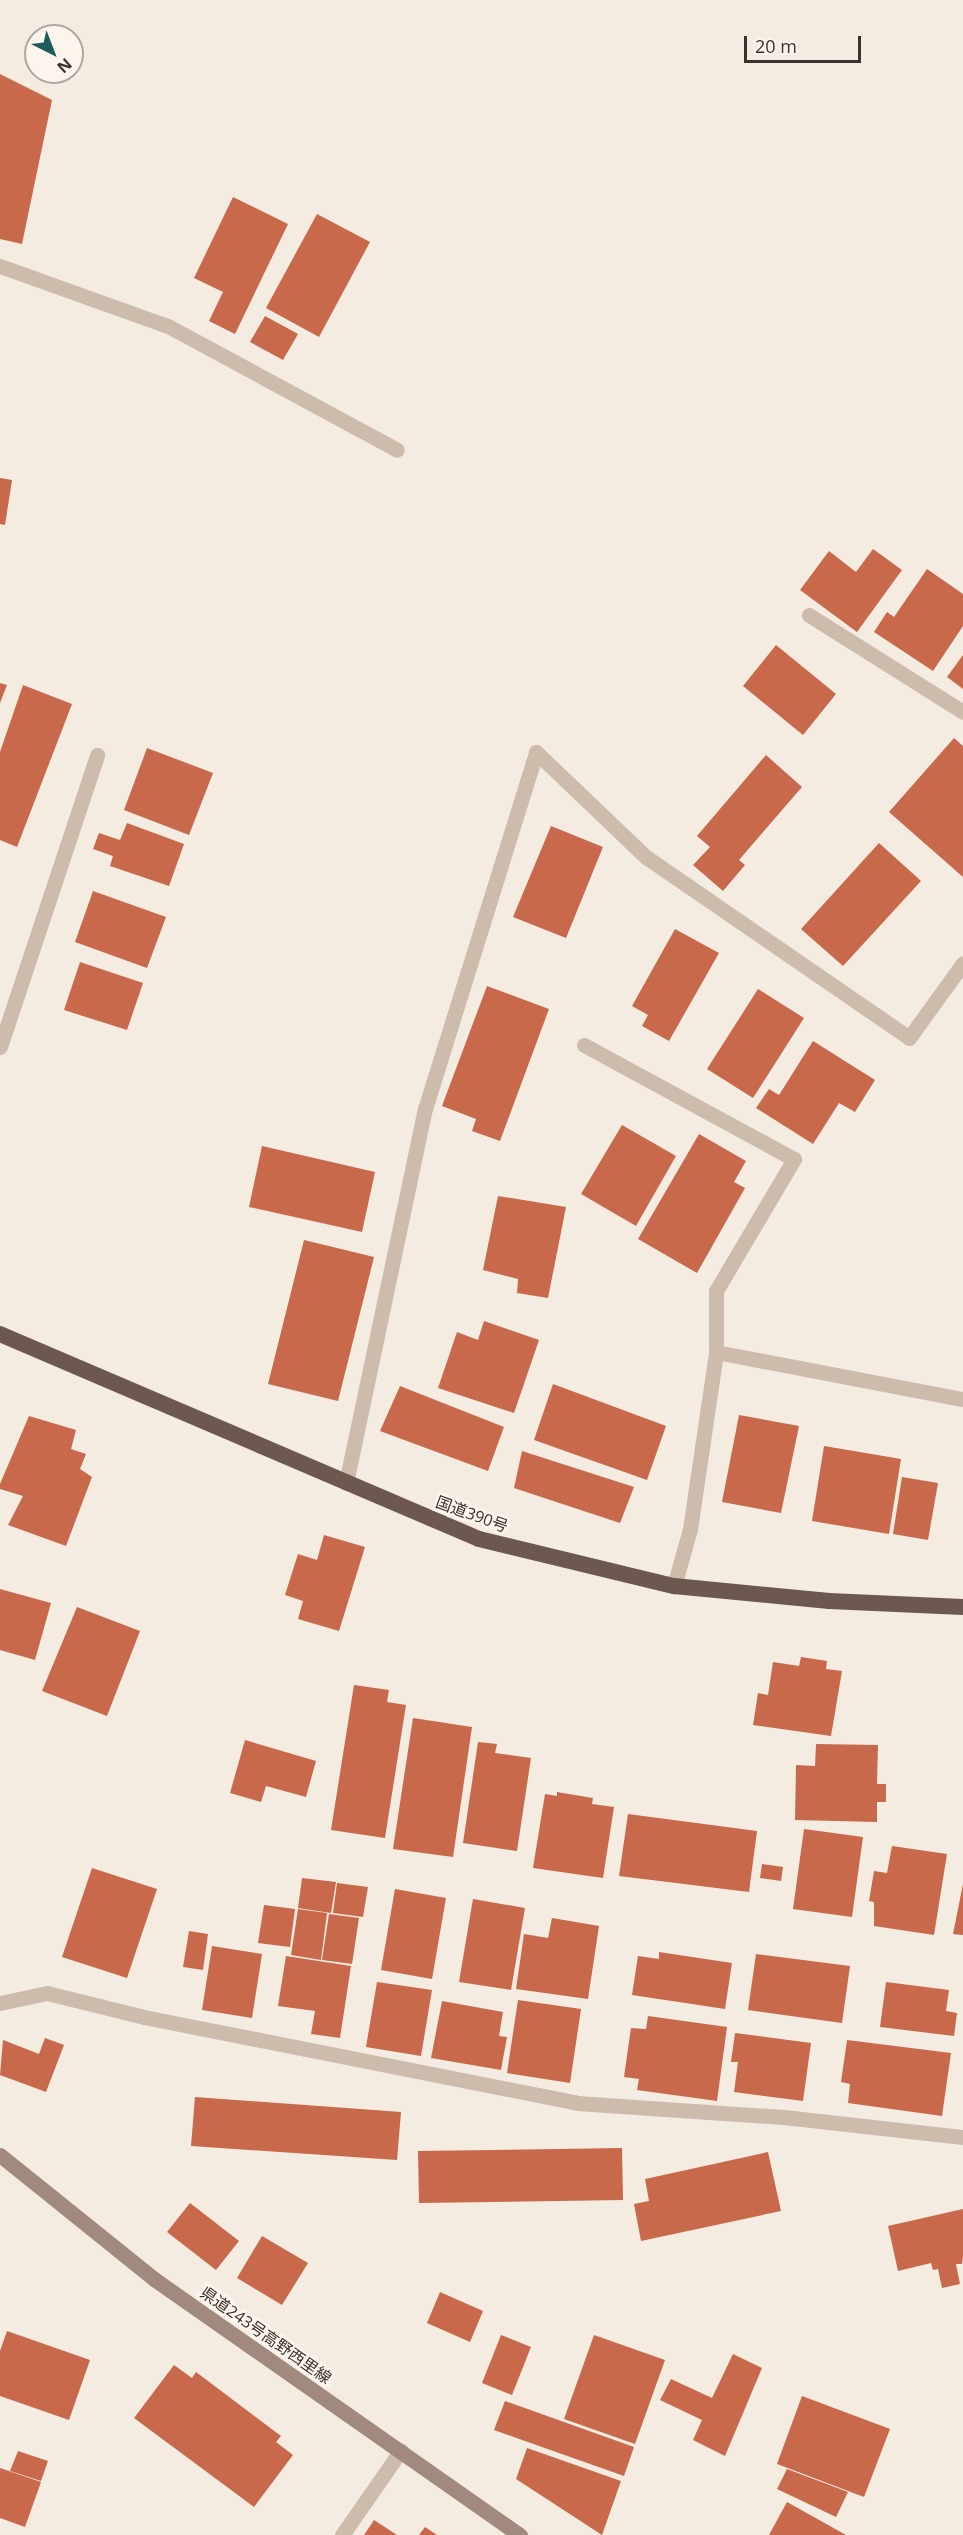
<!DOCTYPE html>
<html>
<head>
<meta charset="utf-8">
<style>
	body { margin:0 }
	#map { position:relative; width:963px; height:2535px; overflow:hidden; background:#f4ebe1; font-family:"Open Sans","Noto Sans JP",sans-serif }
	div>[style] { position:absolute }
	.building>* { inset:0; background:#c8694b }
	.minor>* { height:15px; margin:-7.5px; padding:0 7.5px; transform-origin:7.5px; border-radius:7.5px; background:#cdbbac }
	.secondary>* { height:15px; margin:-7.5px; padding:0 7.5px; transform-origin:7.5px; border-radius:7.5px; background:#a18a7d }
	.trunk>* { height:16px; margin:-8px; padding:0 8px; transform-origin:8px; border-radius:8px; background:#6c584f }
	span { translate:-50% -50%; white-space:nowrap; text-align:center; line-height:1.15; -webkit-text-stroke:6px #fbf5ee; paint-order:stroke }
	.street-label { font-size:16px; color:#3b302b }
	.north { position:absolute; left:24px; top:24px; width:60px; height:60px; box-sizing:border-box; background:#fbf5ee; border:2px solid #aea6a0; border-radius:50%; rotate:138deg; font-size:16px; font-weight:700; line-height:24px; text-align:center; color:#3b302b }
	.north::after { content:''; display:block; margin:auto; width:21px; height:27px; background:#1f5a5e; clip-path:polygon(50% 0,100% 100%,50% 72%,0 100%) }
	.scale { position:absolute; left:744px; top:36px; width:117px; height:27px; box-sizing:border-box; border:3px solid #3b302b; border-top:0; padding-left:8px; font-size:18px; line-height:21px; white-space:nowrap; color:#3b302b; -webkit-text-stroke:4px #fbf5ee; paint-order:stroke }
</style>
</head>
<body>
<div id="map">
	<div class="building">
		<i style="clip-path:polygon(0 74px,52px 100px,22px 244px,0 239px)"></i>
		<i style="clip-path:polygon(233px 197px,288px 224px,235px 334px,209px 321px,223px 292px,194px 278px)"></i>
		<i style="clip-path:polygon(317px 214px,370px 242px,319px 337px,266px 308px)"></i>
		<i style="clip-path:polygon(265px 316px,298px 334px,283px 360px,250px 342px)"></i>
		<i style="clip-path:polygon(0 478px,12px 480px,5px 525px,0 524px)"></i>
		<i style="clip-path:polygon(873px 549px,902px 570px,857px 632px,800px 590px,829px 551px,856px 572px)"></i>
		<i style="clip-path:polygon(927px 569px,963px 594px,963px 626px,933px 671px,874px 632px,887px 612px,894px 617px)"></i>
		<i style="clip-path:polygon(776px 645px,836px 694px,803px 735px,743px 686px)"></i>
		<i style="clip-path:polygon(963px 655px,963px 689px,947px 677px)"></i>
		<i style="clip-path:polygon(0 683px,7px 685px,0 703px)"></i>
		<i style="clip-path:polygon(23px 685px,72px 704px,17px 847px,0 840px,0 752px)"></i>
		<i style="clip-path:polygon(954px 738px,963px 746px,963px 877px,889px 812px)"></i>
		<i style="clip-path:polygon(147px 748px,213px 773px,189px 835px,124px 810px)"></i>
		<i style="clip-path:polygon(766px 755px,802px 787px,739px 860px,745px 865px,723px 891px,693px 865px,710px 847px,697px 836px)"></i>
		<i style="clip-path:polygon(127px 823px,184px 844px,169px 886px,110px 866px,113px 856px,93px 849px,99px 833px,120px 840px)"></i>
		<i style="clip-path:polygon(551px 826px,603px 847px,566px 938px,513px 917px)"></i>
		<i style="clip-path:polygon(879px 843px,921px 881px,843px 966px,801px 929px)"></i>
		<i style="clip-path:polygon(93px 891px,166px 917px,147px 968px,75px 942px)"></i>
		<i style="clip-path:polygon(675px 929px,719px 953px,669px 1041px,642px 1026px,648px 1015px,632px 1006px)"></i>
		<i style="clip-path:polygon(80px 962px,143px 983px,127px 1030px,64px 1010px)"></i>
		<i style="clip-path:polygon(487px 986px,549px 1009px,500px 1141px,472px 1131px,476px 1119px,442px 1106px)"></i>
		<i style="clip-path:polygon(758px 989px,804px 1018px,753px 1098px,707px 1069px)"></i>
		<i style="clip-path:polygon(813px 1041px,875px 1080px,855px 1112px,839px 1103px,813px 1144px,756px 1108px,769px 1089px,779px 1095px)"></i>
		<i style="clip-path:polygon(622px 1125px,676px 1156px,636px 1226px,581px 1194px)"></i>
		<i style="clip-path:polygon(699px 1134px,746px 1161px,734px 1182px,745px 1188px,697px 1273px,638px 1239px)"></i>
		<i style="clip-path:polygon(262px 1146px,375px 1172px,362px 1232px,249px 1207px)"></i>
		<i style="clip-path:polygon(498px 1196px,566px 1207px,548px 1298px,517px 1293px,518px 1279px,483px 1270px)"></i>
		<i style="clip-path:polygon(304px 1240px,374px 1257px,338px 1401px,268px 1384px)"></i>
		<i style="clip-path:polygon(484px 1321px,539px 1340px,514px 1413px,438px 1388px,457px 1332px,478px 1340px)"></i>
		<i style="clip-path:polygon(553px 1384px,666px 1426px,647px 1480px,534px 1440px)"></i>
		<i style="clip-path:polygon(400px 1386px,504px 1427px,488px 1471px,380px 1431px)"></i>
		<i style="clip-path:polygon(739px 1415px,799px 1426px,781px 1513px,722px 1502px)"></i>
		<i style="clip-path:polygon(29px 1416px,76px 1430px,71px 1449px,86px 1454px,80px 1469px,92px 1477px,66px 1546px,8px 1525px,23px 1496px,0 1489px,0 1484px)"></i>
		<i style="clip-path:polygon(824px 1446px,901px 1459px,889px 1534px,812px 1521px)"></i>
		<i style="clip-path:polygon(522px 1451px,634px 1487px,620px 1523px,514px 1488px)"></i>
		<i style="clip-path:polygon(902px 1477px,938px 1483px,928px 1540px,893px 1534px)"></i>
		<i style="clip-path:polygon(324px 1535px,365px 1547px,339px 1631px,298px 1619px,303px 1601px,285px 1595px,298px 1554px,317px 1560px)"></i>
		<i style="clip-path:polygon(0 1589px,51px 1603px,35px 1660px,0 1650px)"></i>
		<i style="clip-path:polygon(77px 1607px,140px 1631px,107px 1716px,42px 1691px)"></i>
		<i style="clip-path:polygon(801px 1657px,827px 1661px,826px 1669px,842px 1671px,831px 1736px,753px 1725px,758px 1693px,768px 1695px,773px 1662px,799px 1666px)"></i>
		<i style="clip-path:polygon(354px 1685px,389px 1690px,387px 1702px,406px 1705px,385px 1838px,331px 1830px)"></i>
		<i style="clip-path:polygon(413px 1718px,472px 1727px,453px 1857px,393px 1849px)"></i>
		<i style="clip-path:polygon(245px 1740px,316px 1761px,306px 1797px,266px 1786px,261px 1802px,230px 1793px)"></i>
		<i style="clip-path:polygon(478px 1742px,497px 1744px,495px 1753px,531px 1758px,517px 1851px,463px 1843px)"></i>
		<i style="clip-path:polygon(816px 1744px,878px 1745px,877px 1784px,886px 1784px,886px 1802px,877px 1802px,877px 1822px,795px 1820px,796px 1765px,815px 1766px)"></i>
		<i style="clip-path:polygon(557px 1792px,593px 1798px,592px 1804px,614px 1807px,603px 1878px,533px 1868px,545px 1794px,557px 1796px)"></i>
		<i style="clip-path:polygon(628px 1814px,757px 1831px,749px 1892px,619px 1876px)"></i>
		<i style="clip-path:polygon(804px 1829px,863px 1837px,852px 1917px,793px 1909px)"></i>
		<i style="clip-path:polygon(892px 1846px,947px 1854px,934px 1935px,874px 1926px,874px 1902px,869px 1901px,874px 1871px,887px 1873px)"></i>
		<i style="clip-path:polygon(762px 1864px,783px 1867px,781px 1881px,760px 1878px)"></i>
		<i style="clip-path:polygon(92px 1868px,157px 1889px,127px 1978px,62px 1957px)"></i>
		<i style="clip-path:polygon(302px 1878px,336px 1882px,331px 1913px,298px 1908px)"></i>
		<i style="clip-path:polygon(337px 1883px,368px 1887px,363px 1917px,333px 1913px)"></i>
		<i style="clip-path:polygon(963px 1884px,963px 1935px,953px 1934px)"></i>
		<i style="clip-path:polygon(395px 1889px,446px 1898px,432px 1979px,381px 1970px)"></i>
		<i style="clip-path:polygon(473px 1899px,525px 1908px,511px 1990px,459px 1982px)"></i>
		<i style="clip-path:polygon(264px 1905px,295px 1909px,290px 1947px,258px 1943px)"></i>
		<i style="clip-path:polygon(298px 1909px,327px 1913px,321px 1960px,291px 1955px)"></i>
		<i style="clip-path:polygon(329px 1914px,359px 1918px,352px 1964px,322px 1960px)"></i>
		<i style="clip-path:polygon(552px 1918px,599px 1926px,588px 1999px,516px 1989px,524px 1934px,548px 1938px)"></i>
		<i style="clip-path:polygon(189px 1931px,208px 1934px,203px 1970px,183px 1967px)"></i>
		<i style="clip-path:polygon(212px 1946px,262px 1954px,252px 2018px,202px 2010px)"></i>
		<i style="clip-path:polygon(659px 1952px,732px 1963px,725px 2009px,632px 1995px,638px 1956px,659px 1959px)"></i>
		<i style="clip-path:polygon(756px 1954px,850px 1966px,842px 2023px,748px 2010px)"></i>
		<i style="clip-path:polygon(286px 1956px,351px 1966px,340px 2038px,311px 2034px,315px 2011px,278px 2006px)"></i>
		<i style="clip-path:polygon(377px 1982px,432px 1990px,421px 2056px,366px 2047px)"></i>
		<i style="clip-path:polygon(886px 1982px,949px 1990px,946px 2011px,957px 2013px,954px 2036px,880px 2027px)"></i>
		<i style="clip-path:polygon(518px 2000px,581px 2009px,570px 2083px,507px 2073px)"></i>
		<i style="clip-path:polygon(442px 2001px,503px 2012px,499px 2036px,507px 2037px,501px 2070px,431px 2058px)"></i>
		<i style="clip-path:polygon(648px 2016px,727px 2027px,717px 2101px,637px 2090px,639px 2079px,624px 2077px,631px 2028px,646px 2029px)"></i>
		<i style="clip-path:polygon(735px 2033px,811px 2043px,803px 2101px,734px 2092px,738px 2062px,731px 2062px)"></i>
		<i style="clip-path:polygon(45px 2038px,64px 2045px,46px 2092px,0 2075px,3px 2040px,39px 2054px)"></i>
		<i style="clip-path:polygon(847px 2040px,951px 2053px,942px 2116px,848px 2103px,850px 2084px,841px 2082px)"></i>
		<i style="clip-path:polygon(195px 2097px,401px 2112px,397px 2160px,191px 2146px)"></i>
		<i style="clip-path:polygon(622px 2148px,623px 2200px,419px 2203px,418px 2151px)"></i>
		<i style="clip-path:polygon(768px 2152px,781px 2211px,641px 2241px,634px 2204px,649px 2201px,645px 2179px)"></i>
		<i style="clip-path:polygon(190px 2203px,239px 2241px,216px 2270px,167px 2232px)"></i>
		<i style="clip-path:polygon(963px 2209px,963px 2256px,962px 2264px,956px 2264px,960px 2284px,942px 2288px,938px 2269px,933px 2270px,931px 2263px,898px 2271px,888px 2226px)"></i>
		<i style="clip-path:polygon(262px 2236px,308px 2263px,282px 2305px,237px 2278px)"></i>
		<i style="clip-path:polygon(440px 2292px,483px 2311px,470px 2342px,427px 2323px)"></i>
		<i style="clip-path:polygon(7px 2331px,90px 2360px,69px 2420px,0 2396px,0 2351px)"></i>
		<i style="clip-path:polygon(501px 2335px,531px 2347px,512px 2395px,482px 2383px)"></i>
		<i style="clip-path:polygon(594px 2335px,665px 2360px,635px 2444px,564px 2419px)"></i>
		<i style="clip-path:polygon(733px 2354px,762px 2368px,725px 2456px,693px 2440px,702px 2420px,660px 2400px,671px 2379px,712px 2398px)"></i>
		<i style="clip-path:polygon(174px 2365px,192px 2378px,196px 2372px,281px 2436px,276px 2442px,293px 2455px,254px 2507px,134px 2418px)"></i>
		<i style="clip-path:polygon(802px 2396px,890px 2429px,864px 2497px,777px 2464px)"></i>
		<i style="clip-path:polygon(505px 2401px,634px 2447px,624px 2476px,494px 2430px)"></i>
		<i style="clip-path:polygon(527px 2448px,621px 2481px,602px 2535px,516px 2479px)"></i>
		<i style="clip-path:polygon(18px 2451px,48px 2461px,41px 2481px,10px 2471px)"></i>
		<i style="clip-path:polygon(0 2468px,41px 2482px,25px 2527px,0 2518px)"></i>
		<i style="clip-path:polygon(787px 2469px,848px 2492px,836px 2517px,777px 2489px)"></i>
		<i style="clip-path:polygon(787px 2502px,846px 2535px,769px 2535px)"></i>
		<i style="clip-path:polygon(374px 2520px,397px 2535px,364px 2535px)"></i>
		<i style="clip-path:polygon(425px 2527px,437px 2535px,419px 2535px)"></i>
	</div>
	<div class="minor">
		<i style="left:0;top:266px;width:178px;rotate:19.7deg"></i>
		<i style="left:168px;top:326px;width:260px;rotate:28.4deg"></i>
		<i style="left:809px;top:615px;width:182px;rotate:32.2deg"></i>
		<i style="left:584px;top:1045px;width:239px;rotate:28.5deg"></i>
		<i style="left:794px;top:1159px;width:153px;rotate:120.6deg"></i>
		<i style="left:716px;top:1291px;width:61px;rotate:90deg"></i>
		<i style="left:0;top:1047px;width:308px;rotate:-71.6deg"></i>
		<i style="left:346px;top:1483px;width:382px;rotate:-78.1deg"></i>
		<i style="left:425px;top:1109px;width:374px;rotate:-72.7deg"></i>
		<i style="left:536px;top:752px;width:152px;rotate:43.7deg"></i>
		<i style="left:646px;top:857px;width:319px;rotate:34.5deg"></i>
		<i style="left:909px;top:1038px;width:92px;rotate:-54.2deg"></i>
		<i style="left:674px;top:1586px;width:59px;rotate:-74.3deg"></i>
		<i style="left:690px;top:1529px;width:179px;rotate:-81.6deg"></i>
		<i style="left:716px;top:1352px;width:251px;rotate:10.8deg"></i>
		<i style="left:0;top:2003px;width:48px;rotate:-12deg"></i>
		<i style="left:47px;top:1993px;width:100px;rotate:13.9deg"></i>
		<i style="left:144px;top:2017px;width:441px;rotate:11.2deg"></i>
		<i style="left:577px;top:2103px;width:207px;rotate:3.9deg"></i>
		<i style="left:784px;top:2117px;width:180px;rotate:6.4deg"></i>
		<i style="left:342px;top:2535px;width:103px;rotate:-55.2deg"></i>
	</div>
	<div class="secondary">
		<i style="left:0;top:2155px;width:198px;rotate:38.8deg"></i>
		<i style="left:154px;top:2279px;width:447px;rotate:35deg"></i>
	</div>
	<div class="trunk">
		<i style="left:0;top:1334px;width:521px;rotate:23.17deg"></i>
		<i style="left:479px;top:1539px;width:201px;rotate:13.6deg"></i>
		<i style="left:674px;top:1586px;width:156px;rotate:5.5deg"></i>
		<i style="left:829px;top:1601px;width:134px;rotate:2.6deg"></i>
	</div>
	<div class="street-label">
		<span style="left:472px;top:1514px;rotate:20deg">国道390号</span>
		<span style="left:266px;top:2335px;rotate:35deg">県道243号高野西里線</span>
	</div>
	<div class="north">N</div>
	<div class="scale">20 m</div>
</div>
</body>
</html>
